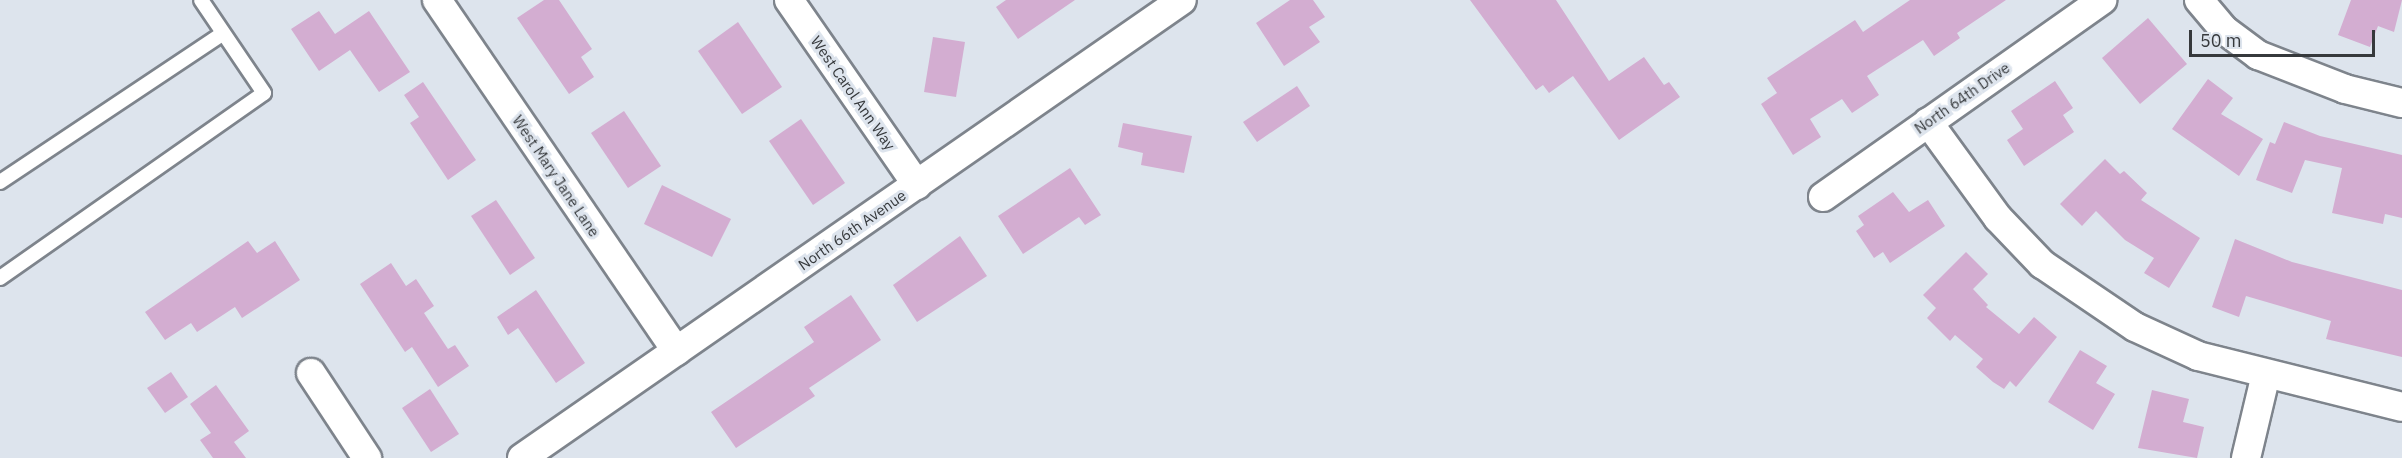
<!DOCTYPE html>
<html>
<head>
<meta charset="utf-8">
<style>
	body { margin:0 }
	#map { position:relative; width:2402px; height:458px; overflow:hidden; background:#dde4ed; font-family:"IBM Plex Sans",sans-serif }
	div>[style] { position:absolute }
	.building>* { inset:0; background:#d3add1 }
	.roads { filter:drop-shadow(2px 0 #7e848c) drop-shadow(-2px 0 #7e848c) drop-shadow(0 2px #7e848c) drop-shadow(0 -2px #7e848c) }
	.lane>* { height:14px; margin:-7px; padding:0 7px; transform-origin:7px; border-radius:7px; background:#fff }
	.street>* { height:28px; margin:-14px; padding:0 14px; transform-origin:14px; border-radius:14px; background:#fff }
	span { translate:-50% -50%; white-space:nowrap; text-align:center; line-height:1.15; -webkit-text-stroke:6px #dde4ed; paint-order:stroke }
	.street-label { font-size:15px; color:#36393c }
	.scale { position:absolute; left:2189px; top:30px; width:186px; height:27px; box-sizing:border-box; border:3px solid #36393c; border-top:0; padding-left:8px; font-size:18px; line-height:21px; white-space:nowrap; color:#36393c; -webkit-text-stroke:4px #dde4ed; paint-order:stroke }
</style>
</head>
<body>
<div id="map">
	<div class="building">
		<i style="clip-path:polygon(544px 0,559px 0,592px 49px,581px 57px,594px 77px,569px 94px,517px 18px)"></i>
		<i style="clip-path:polygon(1006px 0,1075px 0,1018px 39px,996px 7px)"></i>
		<i style="clip-path:polygon(1290px 0,1313px 0,1325px 17px,1309px 27px,1320px 42px,1284px 66px,1256px 23px)"></i>
		<i style="clip-path:polygon(1470px 0,1556px 0,1609px 81px,1644px 57px,1664px 85px,1669px 82px,1680px 97px,1619px 140px,1573px 76px,1549px 93px,1543px 85px,1536px 90px)"></i>
		<i style="clip-path:polygon(1910px 0,2006px 0,1957px 33px,1960px 38px,1934px 56px,1923px 40px,1867px 76px,1879px 95px,1852px 113px,1842px 99px,1810px 119px,1821px 137px,1793px 155px,1761px 104px,1777px 93px,1767px 78px,1855px 20px,1863px 32px)"></i>
		<i style="clip-path:polygon(2351px 0,2402px 0,2394px 32px,2378px 26px,2370px 47px,2338px 35px)"></i>
		<i style="clip-path:polygon(319px 11px,335px 34px,369px 11px,410px 72px,379px 92px,350px 50px,319px 71px,291px 29px)"></i>
		<i style="clip-path:polygon(2148px 18px,2187px 64px,2140px 104px,2102px 58px)"></i>
		<i style="clip-path:polygon(738px 22px,782px 87px,742px 114px,698px 51px)"></i>
		<i style="clip-path:polygon(933px 37px,965px 42px,956px 97px,924px 92px)"></i>
		<i style="clip-path:polygon(2208px 79px,2233px 98px,2221px 114px,2263px 139px,2239px 176px,2172px 129px)"></i>
		<i style="clip-path:polygon(2055px 81px,2073px 108px,2063px 115px,2074px 132px,2024px 166px,2007px 140px,2023px 129px,2011px 111px)"></i>
		<i style="clip-path:polygon(423px 82px,476px 160px,448px 180px,410px 123px,419px 117px,404px 95px)"></i>
		<i style="clip-path:polygon(1297px 86px,1310px 106px,1257px 142px,1243px 122px)"></i>
		<i style="clip-path:polygon(624px 111px,661px 166px,628px 188px,591px 133px)"></i>
		<i style="clip-path:polygon(801px 119px,845px 183px,813px 205px,769px 141px)"></i>
		<i style="clip-path:polygon(2284px 122px,2320px 136px,2402px 155px,2402px 218px,2385px 214px,2383px 224px,2332px 213px,2342px 168px,2305px 160px,2292px 193px,2256px 180px,2270px 142px,2275px 144px)"></i>
		<i style="clip-path:polygon(1123px 123px,1192px 136px,1184px 173px,1141px 165px,1143px 153px,1118px 147px)"></i>
		<i style="clip-path:polygon(2105px 159px,2120px 174px,2124px 171px,2147px 193px,2141px 200px,2200px 238px,2169px 288px,2144px 273px,2154px 258px,2125px 240px,2096px 211px,2082px 226px,2060px 204px)"></i>
		<i style="clip-path:polygon(1070px 168px,1101px 215px,1085px 225px,1079px 217px,1023px 254px,998px 216px)"></i>
		<i style="clip-path:polygon(662px 185px,731px 219px,712px 257px,644px 224px)"></i>
		<i style="clip-path:polygon(1893px 192px,1909px 212px,1928px 200px,1945px 226px,1890px 263px,1883px 252px,1874px 258px,1856px 231px,1864px 225px,1858px 216px)"></i>
		<i style="clip-path:polygon(496px 200px,535px 258px,510px 275px,471px 216px)"></i>
		<i style="clip-path:polygon(960px 236px,987px 276px,917px 322px,893px 285px)"></i>
		<i style="clip-path:polygon(2235px 239px,2292px 262px,2402px 290px,2402px 357px,2326px 339px,2331px 321px,2246px 296px,2239px 317px,2212px 307px)"></i>
		<i style="clip-path:polygon(248px 241px,257px 253px,275px 241px,300px 280px,242px 318px,235px 307px,197px 332px,191px 323px,165px 340px,145px 312px)"></i>
		<i style="clip-path:polygon(1966px 252px,1988px 274px,1973px 289px,1988px 305px,1986px 307px,2019px 334px,2034px 317px,2057px 337px,2016px 387px,2010px 381px,2004px 389px,1993px 382px,1976px 367px,1983px 359px,1955px 335px,1950px 341px,1927px 318px,1936px 308px,1923px 295px)"></i>
		<i style="clip-path:polygon(391px 263px,406px 286px,416px 279px,434px 306px,424px 313px,448px 349px,455px 345px,469px 366px,438px 387px,412px 347px,405px 352px,360px 284px)"></i>
		<i style="clip-path:polygon(536px 290px,585px 363px,556px 383px,518px 328px,508px 335px,497px 317px)"></i>
		<i style="clip-path:polygon(851px 295px,881px 340px,809px 388px,815px 396px,736px 448px,711px 412px,814px 342px,804px 327px)"></i>
		<i style="clip-path:polygon(2080px 350px,2107px 366px,2096px 383px,2115px 394px,2093px 430px,2048px 402px)"></i>
		<i style="clip-path:polygon(171px 372px,188px 397px,165px 413px,147px 388px)"></i>
		<i style="clip-path:polygon(216px 385px,249px 431px,234px 442px,246px 458px,213px 458px,200px 440px,211px 433px,190px 404px)"></i>
		<i style="clip-path:polygon(430px 389px,459px 434px,431px 452px,402px 408px)"></i>
		<i style="clip-path:polygon(2152px 390px,2189px 399px,2183px 422px,2204px 427px,2197px 458px,2138px 448px)"></i>
	</div>
	<div class="roads">
		<div class="lane">
			<i style="left:0;top:182px;width:268px;rotate:-33.7deg"></i>
			<i style="left:0;top:278px;width:322px;rotate:-35deg"></i>
			<i style="left:264px;top:93px;width:112px;rotate:-124.1deg"></i>
		</div>
		<div class="street">
			<i style="left:437px;top:0;width:425px;rotate:55.7deg"></i>
			<i style="left:789px;top:0;width:225px;rotate:55.3deg"></i>
			<i style="left:2199px;top:0;width:38px;rotate:50deg"></i>
			<i style="left:2223px;top:29px;width:44px;rotate:36.6deg"></i>
			<i style="left:2258px;top:55px;width:93px;rotate:21.3deg"></i>
			<i style="left:2345px;top:89px;width:59px;rotate:13.8deg"></i>
			<i style="left:1928px;top:122px;width:119px;rotate:53.9deg"></i>
			<i style="left:1998px;top:218px;width:64px;rotate:46.3deg"></i>
			<i style="left:2042px;top:264px;width:112px;rotate:34.1deg"></i>
			<i style="left:2135px;top:327px;width:69px;rotate:24.7deg"></i>
			<i style="left:2198px;top:356px;width:210px;rotate:14deg"></i>
			<i style="left:1823px;top:197px;width:342px;rotate:-35.2deg"></i>
			<i style="left:311px;top:373px;width:102px;rotate:56.6deg"></i>
			<i style="left:522px;top:458px;width:803px;rotate:-34.76deg"></i>
			<i style="left:2246px;top:458px;width:86px;rotate:-76.6deg"></i>
		</div>
	</div>
	<div class="street-label">
		<span style="left:853px;top:93px;rotate:55deg">West Carol Ann Way</span>
		<span style="left:1962px;top:98px;rotate:-35deg">North 64th Drive</span>
		<span style="left:556px;top:176px;rotate:56deg">West Mary Jane Lane</span>
		<span style="left:852px;top:230px;rotate:-35deg">North 66th Avenue</span>
	</div>
	<div class="scale">50 m</div>
</div>
</body>
</html>
